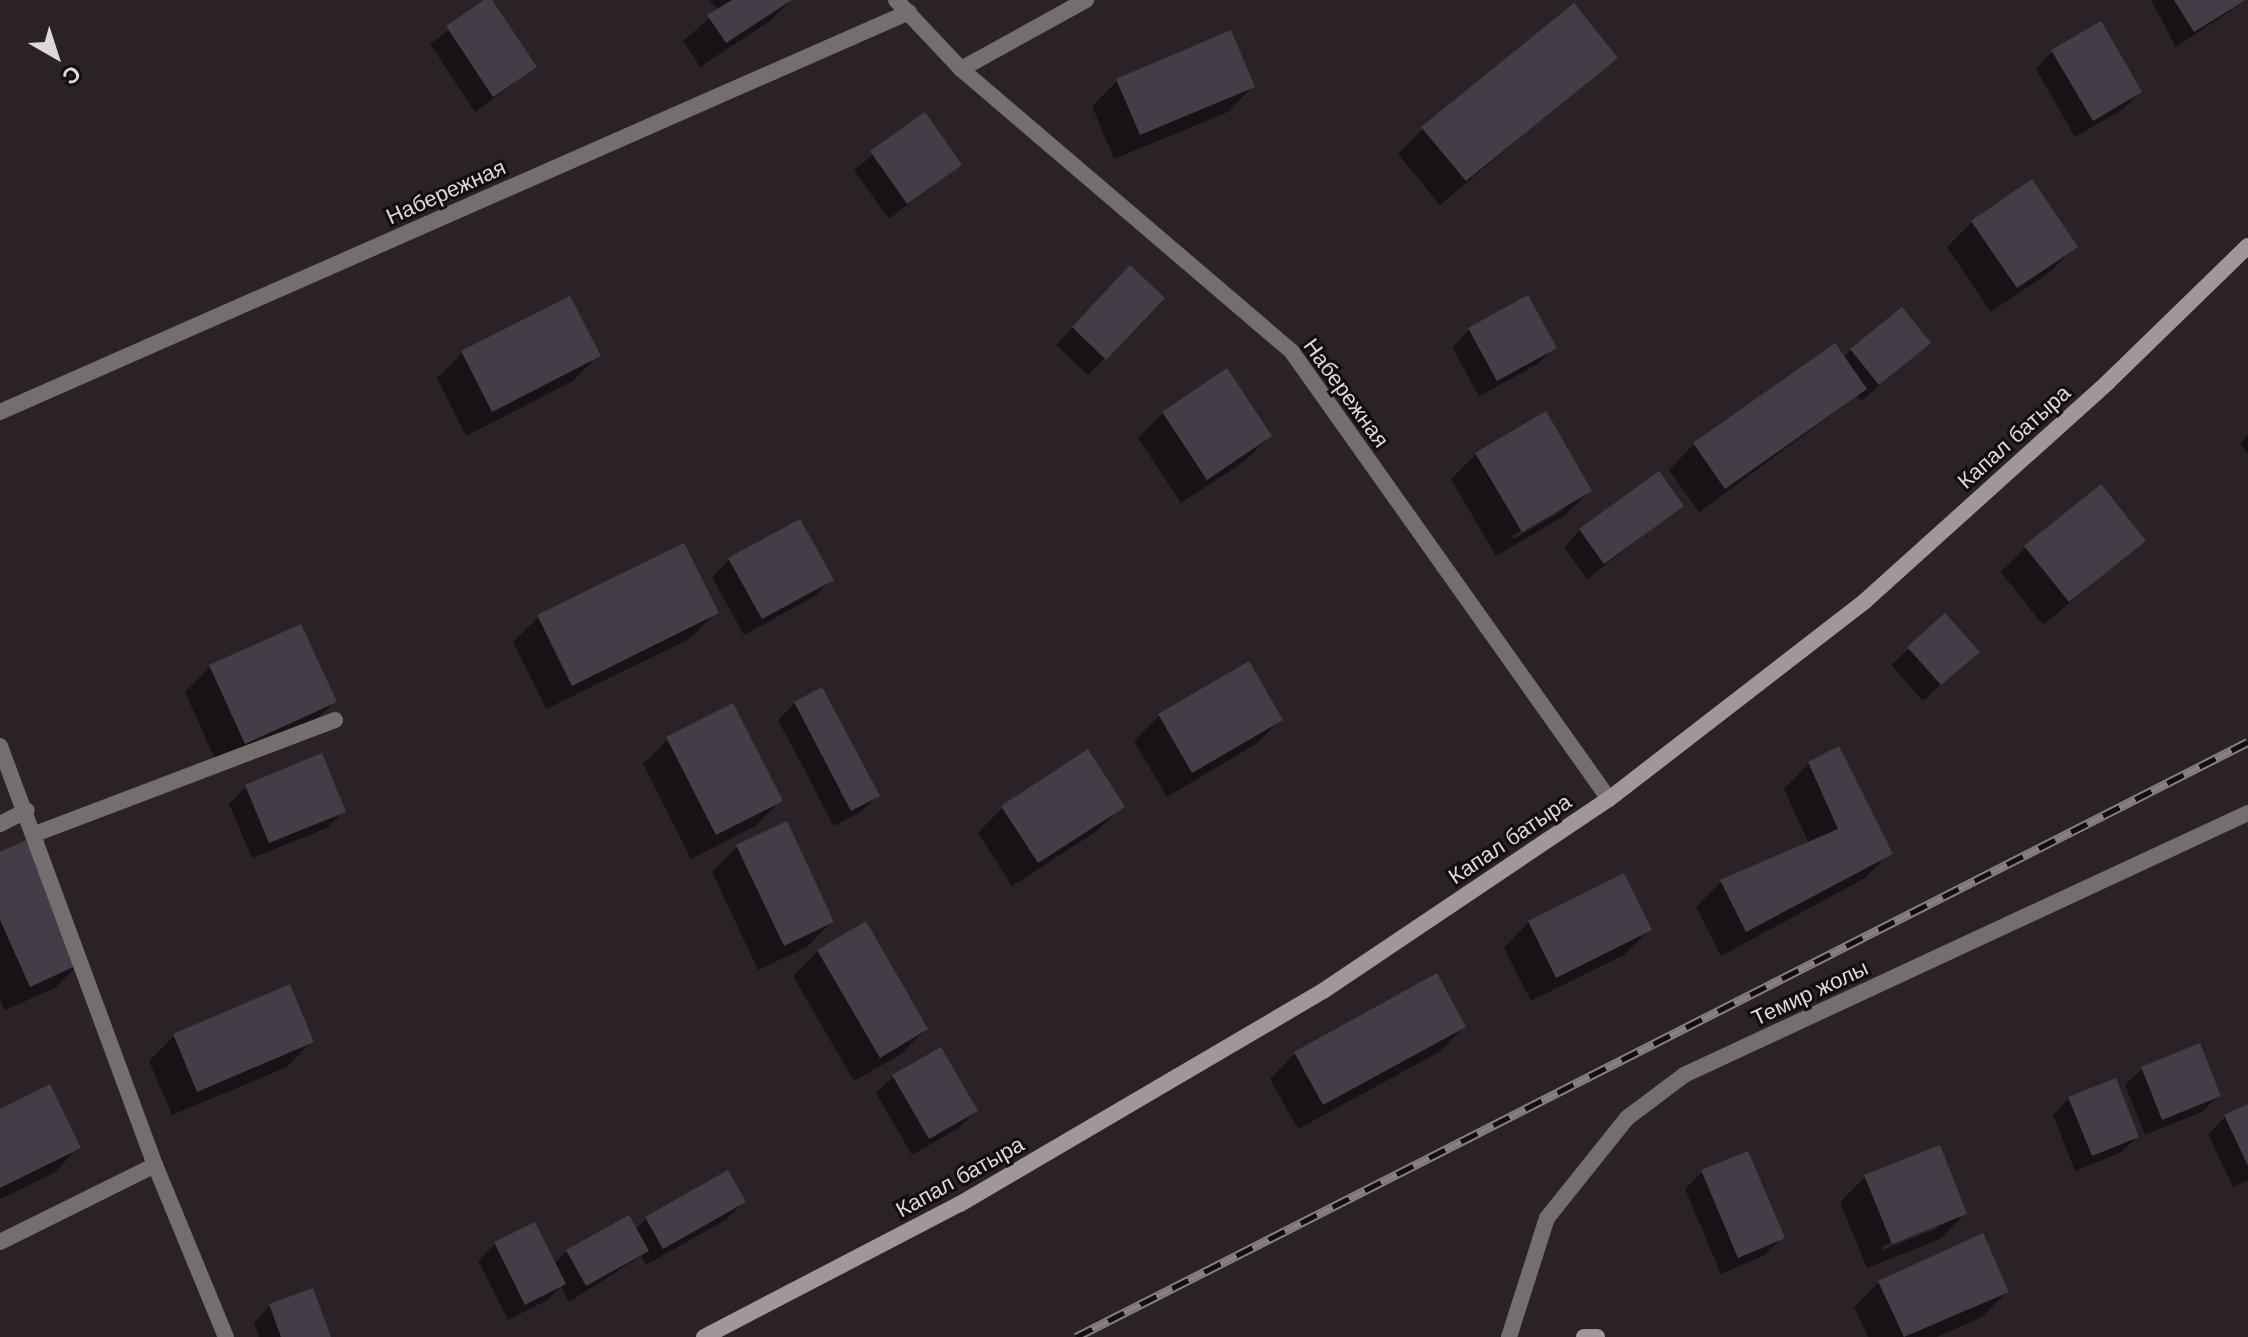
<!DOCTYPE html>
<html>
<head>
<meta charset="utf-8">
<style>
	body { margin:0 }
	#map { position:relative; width:2248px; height:1337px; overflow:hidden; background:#2b2228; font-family:Helvetica,sans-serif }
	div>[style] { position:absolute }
	.shadow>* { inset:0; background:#0007 }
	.building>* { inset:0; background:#423d47 }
	.minor>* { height:16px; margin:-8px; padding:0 8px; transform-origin:8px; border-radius:8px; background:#746e6f }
	.secondary>* { height:16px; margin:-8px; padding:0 8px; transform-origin:8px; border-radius:8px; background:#a29798 }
	.rail>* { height:9px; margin-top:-4.5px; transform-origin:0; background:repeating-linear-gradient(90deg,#110d10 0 18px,#877f84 0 36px); box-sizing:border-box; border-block:2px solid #877f84 }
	span { translate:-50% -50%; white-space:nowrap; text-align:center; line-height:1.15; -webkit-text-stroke:6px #110d10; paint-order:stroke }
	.street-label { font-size:22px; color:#ded7db }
	.north { position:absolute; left:16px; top:16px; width:80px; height:80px; -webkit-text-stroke:6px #110d10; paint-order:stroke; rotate:141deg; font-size:22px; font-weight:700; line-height:32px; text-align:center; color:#ded7db }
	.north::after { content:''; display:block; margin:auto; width:28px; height:36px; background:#ded7db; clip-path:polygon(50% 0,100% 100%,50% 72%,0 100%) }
</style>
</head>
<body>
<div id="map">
	<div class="shadow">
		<i style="clip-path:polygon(490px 0,535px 67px,475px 112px,430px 44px)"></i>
		<i style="clip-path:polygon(709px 0,791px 0,771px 20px,700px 67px,683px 41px,719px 10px)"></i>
		<i style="clip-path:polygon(2151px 0,2247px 0,2176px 47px)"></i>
		<i style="clip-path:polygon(2052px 52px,2140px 92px,2123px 109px,2075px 137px,2036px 69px)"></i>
		<i style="clip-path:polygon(1615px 57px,1440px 205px,1398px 154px,1423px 129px)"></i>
		<i style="clip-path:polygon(1117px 81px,1253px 86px,1228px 112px,1114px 159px,1092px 106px)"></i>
		<i style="clip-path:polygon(924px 115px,959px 165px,889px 219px,854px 170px)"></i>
		<i style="clip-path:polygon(1972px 222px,2075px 247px,2050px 272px,1991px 312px,1947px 247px)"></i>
		<i style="clip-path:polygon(1114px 285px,1162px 298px,1088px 375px,1056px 345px)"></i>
		<i style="clip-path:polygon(1527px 298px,1554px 347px,1538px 364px,1479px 396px,1452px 347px,1469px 330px)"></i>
		<i style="clip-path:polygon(1929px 343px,1861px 401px,1857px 396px,1699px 512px,1669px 470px,1694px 444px,1834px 346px,1843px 358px,1851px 350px)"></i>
		<i style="clip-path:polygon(462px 353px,598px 356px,573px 381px,466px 436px,437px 378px)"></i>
		<i style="clip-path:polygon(1163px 413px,1270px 436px,1245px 461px,1181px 503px,1138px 438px)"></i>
		<i style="clip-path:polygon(2248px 435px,2248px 454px,2240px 443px)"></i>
		<i style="clip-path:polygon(evenodd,1476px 454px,1590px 490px,1564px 516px,1496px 556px,1451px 479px,1476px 454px,1563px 506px,1563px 510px,1514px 539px,1512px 536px,1563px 506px)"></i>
		<i style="clip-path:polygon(1681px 506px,1587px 579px,1564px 547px,1580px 530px)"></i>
		<i style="clip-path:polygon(799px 521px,831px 579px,815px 596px,744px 635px,712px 577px,729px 560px)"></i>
		<i style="clip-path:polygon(2144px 540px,2043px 625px,2001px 572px,2026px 547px)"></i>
		<i style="clip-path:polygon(716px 612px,691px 638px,546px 709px,513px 642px,539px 617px)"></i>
		<i style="clip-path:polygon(1945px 616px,1977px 652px,1923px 701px,1891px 665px)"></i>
		<i style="clip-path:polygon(1248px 664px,1281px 719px,1256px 744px,1167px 797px,1134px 741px,1159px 716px)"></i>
		<i style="clip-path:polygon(210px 667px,335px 702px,309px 727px,219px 768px,185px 692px)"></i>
		<i style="clip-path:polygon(795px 703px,877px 795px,861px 812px,834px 826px,778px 720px)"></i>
		<i style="clip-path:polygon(668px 739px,780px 801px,755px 826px,691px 859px,643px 764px)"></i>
		<i style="clip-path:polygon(1809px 763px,1890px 853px,1865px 878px,1721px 956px,1696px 907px,1721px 882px,1809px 844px,1784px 789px)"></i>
		<i style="clip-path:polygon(246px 787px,344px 811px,327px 828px,252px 858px,229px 804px)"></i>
		<i style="clip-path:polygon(1122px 806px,1097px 831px,1012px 886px,978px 833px,1003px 807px)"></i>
		<i style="clip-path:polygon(737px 847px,832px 922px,807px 947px,758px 970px,712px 872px)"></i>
		<i style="clip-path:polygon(0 854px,80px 963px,55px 988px,5px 1010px,0 1000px)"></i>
		<i style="clip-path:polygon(1529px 922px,1649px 930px,1624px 955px,1531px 1001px,1504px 948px)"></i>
		<i style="clip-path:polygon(818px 951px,926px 1029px,901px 1054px,854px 1081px,793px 976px)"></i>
		<i style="clip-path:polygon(1464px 1027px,1439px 1052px,1298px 1129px,1270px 1079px,1295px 1053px)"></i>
		<i style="clip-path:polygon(174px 1036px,312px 1041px,287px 1067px,172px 1115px,149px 1061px)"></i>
		<i style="clip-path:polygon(2142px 1069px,2219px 1095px,2202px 1112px,2145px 1135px,2125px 1085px)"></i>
		<i style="clip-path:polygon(893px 1077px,976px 1111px,959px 1128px,912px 1155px,876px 1093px)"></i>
		<i style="clip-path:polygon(2069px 1098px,2137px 1137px,2120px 1153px,2075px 1171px,2053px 1115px)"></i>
		<i style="clip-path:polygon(2248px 1106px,2248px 1180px,2233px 1187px,2208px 1134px,2225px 1117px)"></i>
		<i style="clip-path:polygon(0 1111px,79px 1147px,54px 1173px,0 1199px)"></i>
		<i style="clip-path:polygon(1747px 1153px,1782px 1238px,1765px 1255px,1721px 1274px,1685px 1189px,1702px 1172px)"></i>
		<i style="clip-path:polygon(evenodd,1865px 1177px,1965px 1214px,1940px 1239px,1867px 1268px,1840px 1202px,1865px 1177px,1938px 1224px,1938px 1228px,1883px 1250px,1882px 1246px,1938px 1224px)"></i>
		<i style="clip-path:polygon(744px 1202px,727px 1219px,646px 1265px,641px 1256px,569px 1302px,561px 1287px,547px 1300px,508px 1320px,478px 1261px,495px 1244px,554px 1264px,567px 1251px,635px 1230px,646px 1219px)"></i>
		<i style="clip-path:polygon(1879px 1282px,2007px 1292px,1982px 1317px,1937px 1337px,1868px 1337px,1854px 1307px)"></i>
		<i style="clip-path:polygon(270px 1306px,329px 1337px,259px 1337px,254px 1323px)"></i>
	</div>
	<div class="building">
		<i style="clip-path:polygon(484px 0,492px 0,537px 67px,493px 97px,446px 26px)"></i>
		<i style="clip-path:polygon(732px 0,792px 0,726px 43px,707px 15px)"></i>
		<i style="clip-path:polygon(2174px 0,2246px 0,2194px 32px)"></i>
		<i style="clip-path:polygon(1574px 3px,1618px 58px,1466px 181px,1421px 127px)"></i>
		<i style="clip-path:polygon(2101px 21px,2142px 92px,2093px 121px,2051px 50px)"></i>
		<i style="clip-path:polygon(1231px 30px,1255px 87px,1140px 135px,1116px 79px)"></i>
		<i style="clip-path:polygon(925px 112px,962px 165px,907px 204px,870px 151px)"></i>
		<i style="clip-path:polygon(2032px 179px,2078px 247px,2017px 288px,1971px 221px)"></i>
		<i style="clip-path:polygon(1130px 265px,1165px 298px,1106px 360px,1072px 327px)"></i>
		<i style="clip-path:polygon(1528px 295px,1557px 348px,1497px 381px,1468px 328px)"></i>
		<i style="clip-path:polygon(570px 296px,601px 356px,492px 412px,461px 351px)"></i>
		<i style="clip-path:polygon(1902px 307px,1931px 343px,1879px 385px,1850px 349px)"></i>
		<i style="clip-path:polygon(1835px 343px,1867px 389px,1725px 489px,1693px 443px)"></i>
		<i style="clip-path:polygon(1227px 368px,1272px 436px,1207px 480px,1162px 412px)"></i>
		<i style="clip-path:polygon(1546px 411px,1592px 491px,1522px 532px,1475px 453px)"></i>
		<i style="clip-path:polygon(1659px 471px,1684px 506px,1604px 564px,1579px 529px)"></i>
		<i style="clip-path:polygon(2101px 484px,2146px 541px,2069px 602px,2024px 546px)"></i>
		<i style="clip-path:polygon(800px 519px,834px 580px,762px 619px,728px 558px)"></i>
		<i style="clip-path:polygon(684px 543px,719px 613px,572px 686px,537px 615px)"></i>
		<i style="clip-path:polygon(1945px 613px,1980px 652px,1941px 685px,1907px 647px)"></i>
		<i style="clip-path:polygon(301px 624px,337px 702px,245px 744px,209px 665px)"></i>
		<i style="clip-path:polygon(1249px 661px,1283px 720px,1192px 773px,1158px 714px)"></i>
		<i style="clip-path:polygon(822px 687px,880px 796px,851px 811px,794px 702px)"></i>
		<i style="clip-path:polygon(733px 703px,783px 801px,716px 835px,666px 737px)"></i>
		<i style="clip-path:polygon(1839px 746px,1893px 854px,1746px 932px,1720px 880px,1838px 829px,1808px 762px)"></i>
		<i style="clip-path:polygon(1088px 749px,1125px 807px,1038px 863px,1001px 806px)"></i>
		<i style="clip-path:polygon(322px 753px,346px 812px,269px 843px,245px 785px)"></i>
		<i style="clip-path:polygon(787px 821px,834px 922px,784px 946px,736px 845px)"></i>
		<i style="clip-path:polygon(26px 840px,82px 963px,30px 987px,0 920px,0 852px)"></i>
		<i style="clip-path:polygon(1624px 873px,1652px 930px,1556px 978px,1528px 921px)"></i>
		<i style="clip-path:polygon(866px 921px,928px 1029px,880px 1058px,817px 950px)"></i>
		<i style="clip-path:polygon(1437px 973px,1466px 1027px,1323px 1105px,1294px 1052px)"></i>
		<i style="clip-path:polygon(290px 984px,314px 1042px,197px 1092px,173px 1034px)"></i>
		<i style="clip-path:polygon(2200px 1043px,2221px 1096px,2162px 1120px,2141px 1067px)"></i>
		<i style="clip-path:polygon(941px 1047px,978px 1111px,929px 1139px,892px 1075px)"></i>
		<i style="clip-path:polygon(2116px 1078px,2139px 1137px,2092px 1156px,2068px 1097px)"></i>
		<i style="clip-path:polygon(50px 1084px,81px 1148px,0 1188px,0 1109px)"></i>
		<i style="clip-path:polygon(2248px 1104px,2248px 1166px,2224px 1115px)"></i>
		<i style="clip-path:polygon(1940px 1145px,1967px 1214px,1892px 1244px,1864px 1175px)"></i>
		<i style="clip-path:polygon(1748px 1151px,1785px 1238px,1738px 1258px,1701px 1170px)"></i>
		<i style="clip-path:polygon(728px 1170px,746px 1202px,663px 1249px,645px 1217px)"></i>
		<i style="clip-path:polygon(629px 1215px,649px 1251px,586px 1286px,566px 1250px)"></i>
		<i style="clip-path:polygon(535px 1222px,566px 1284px,525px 1305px,494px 1242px)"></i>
		<i style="clip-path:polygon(1983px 1233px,2009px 1292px,1904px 1337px,1878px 1281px)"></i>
		<i style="clip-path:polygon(313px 1288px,331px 1337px,281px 1337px,269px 1304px)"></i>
	</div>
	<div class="minor">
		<i style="left:896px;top:0;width:95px;rotate:46.7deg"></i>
		<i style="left:961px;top:69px;width:435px;rotate:40.5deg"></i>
		<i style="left:1292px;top:352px;width:548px;rotate:54.66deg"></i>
		<i style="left:961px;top:69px;width:143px;rotate:-28.9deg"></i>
		<i style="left:0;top:412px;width:993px;rotate:-23.75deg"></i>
		<i style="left:0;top:746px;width:447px;rotate:69.7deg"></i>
		<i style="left:155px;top:1165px;width:186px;rotate:67.6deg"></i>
		<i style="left:0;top:824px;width:30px;rotate:-27deg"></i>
		<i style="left:35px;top:834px;width:321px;rotate:-20.8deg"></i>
		<i style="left:0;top:1242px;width:173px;rotate:-26.4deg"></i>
		<i style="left:1509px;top:1337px;width:125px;rotate:-72.3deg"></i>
		<i style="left:1547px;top:1218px;width:128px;rotate:-51.3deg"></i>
		<i style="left:1627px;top:1118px;width:71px;rotate:-37deg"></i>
		<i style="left:1684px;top:1075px;width:622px;rotate:-24.92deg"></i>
	</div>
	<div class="secondary">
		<i style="left:704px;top:1337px;width:288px;rotate:-27.5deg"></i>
		<i style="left:960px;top:1204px;width:421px;rotate:-30.4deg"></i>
		<i style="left:1323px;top:991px;width:344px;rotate:-33.9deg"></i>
		<i style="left:1609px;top:799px;width:324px;rotate:-37.7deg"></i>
		<i style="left:1865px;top:601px;width:327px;rotate:-42deg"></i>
		<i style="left:2108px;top:382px;width:195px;rotate:-44.2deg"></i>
		<i style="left:1584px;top:1337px;width:13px"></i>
	</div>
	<div class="rail">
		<i style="left:1076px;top:1337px;width:1314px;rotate:-26.92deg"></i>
	</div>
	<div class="street-label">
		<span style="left:446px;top:192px;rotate:-24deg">Набережная</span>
		<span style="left:1346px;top:393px;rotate:54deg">Набережная</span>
		<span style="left:2014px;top:437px;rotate:-42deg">Капал батыра</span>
		<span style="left:1510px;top:839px;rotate:-34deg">Капал батыра</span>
		<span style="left:1810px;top:993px;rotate:-25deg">Темир жолы</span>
		<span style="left:960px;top:1177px;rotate:-29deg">Капал батыра</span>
	</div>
	<div class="north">С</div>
</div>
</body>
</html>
